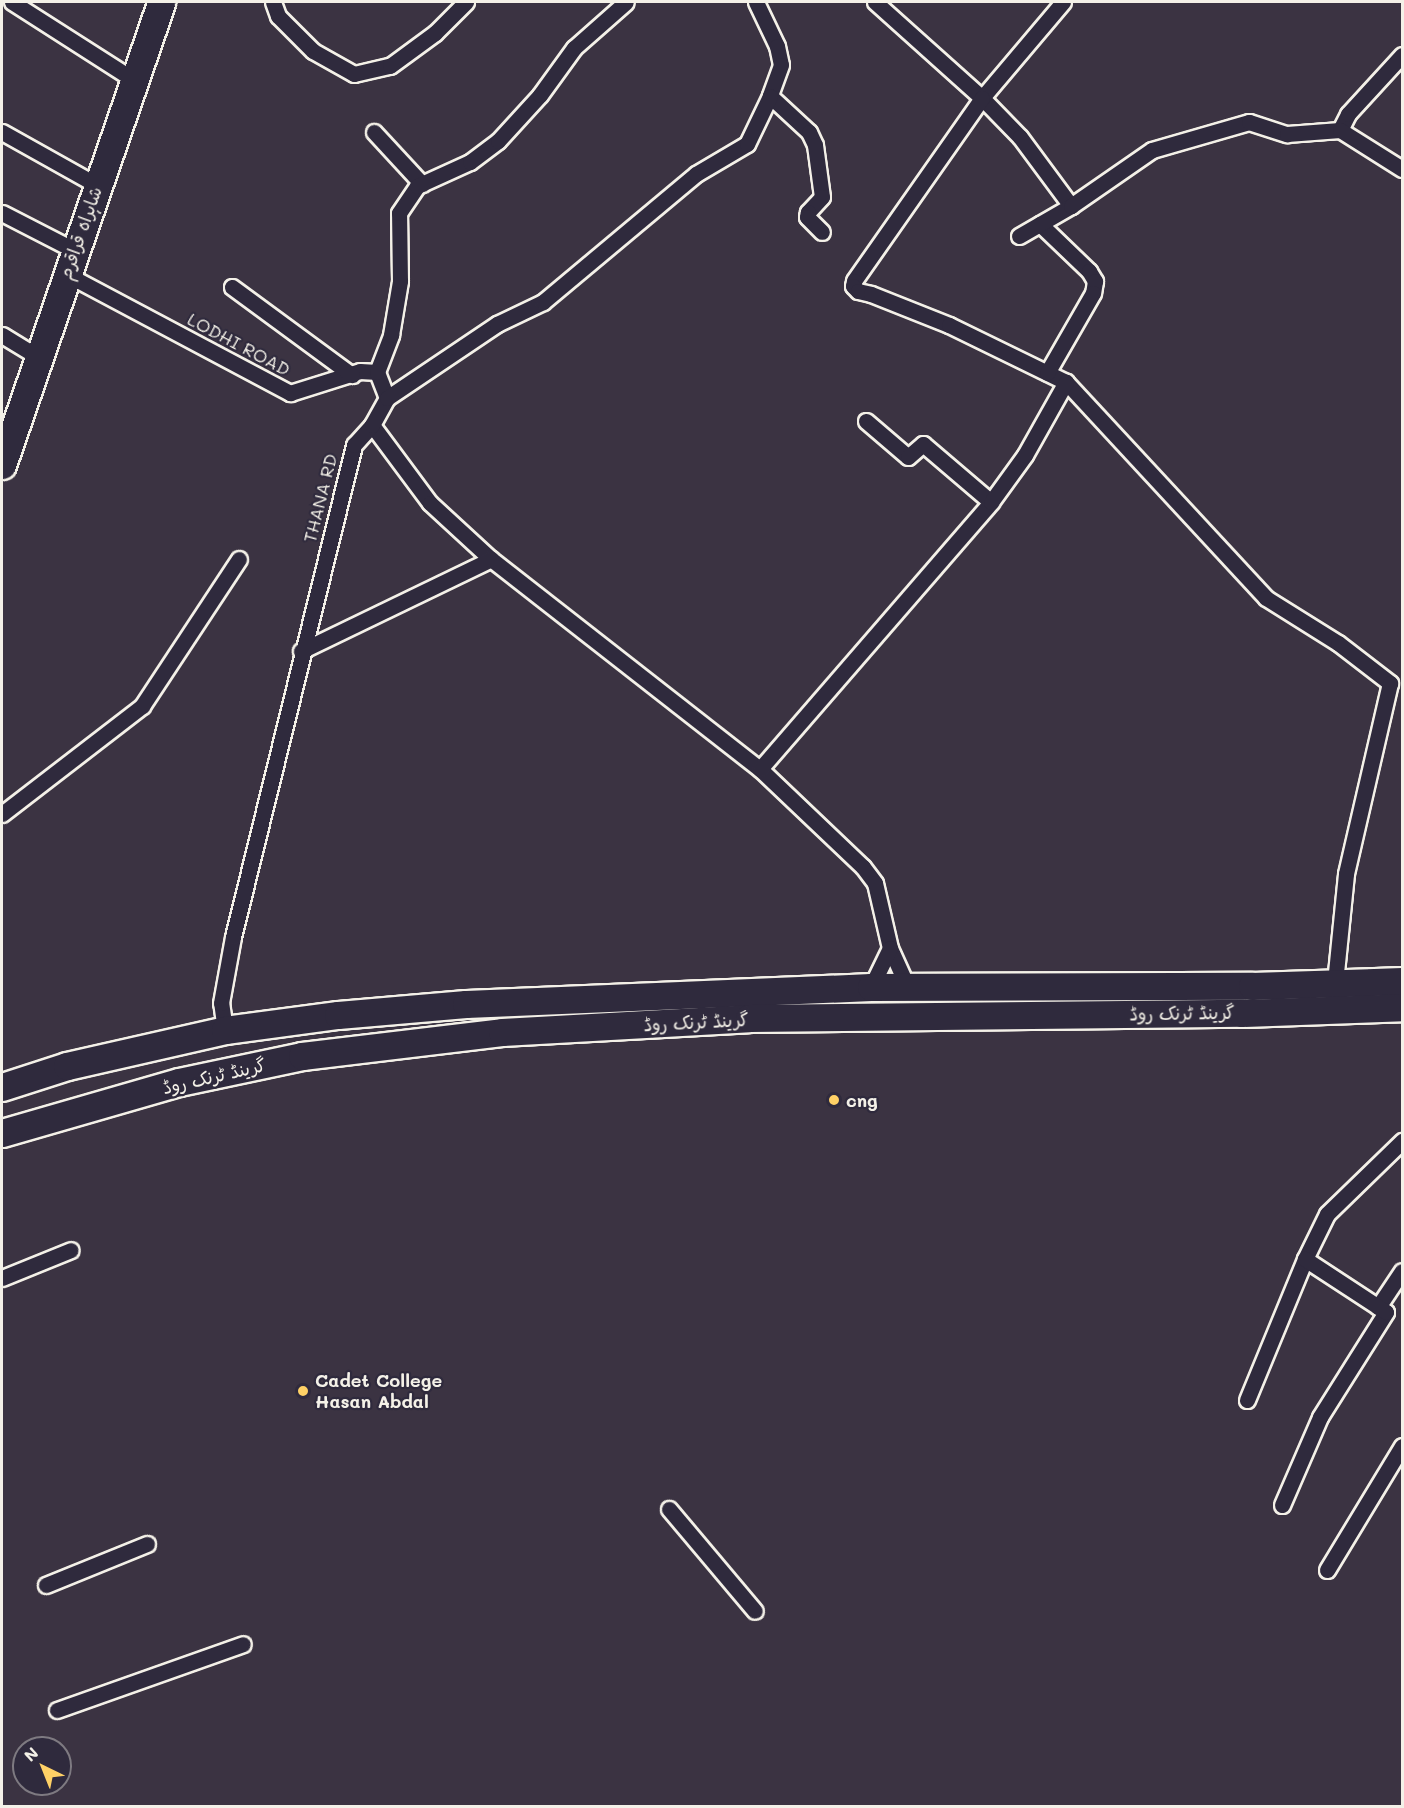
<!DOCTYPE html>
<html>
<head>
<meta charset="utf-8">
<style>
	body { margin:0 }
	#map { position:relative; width:1404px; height:1808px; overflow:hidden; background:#3b3342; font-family:Mali,"Playpen Sans Arabic",sans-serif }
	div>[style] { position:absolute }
	.roads { filter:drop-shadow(2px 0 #f4f1e8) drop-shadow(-2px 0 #f4f1e8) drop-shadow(0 2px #f4f1e8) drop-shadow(0 -2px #f4f1e8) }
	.street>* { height:15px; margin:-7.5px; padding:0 7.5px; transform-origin:7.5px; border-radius:7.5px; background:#2f2a3d }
	.highway>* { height:27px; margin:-13.5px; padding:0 13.5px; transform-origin:13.5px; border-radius:13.5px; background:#2f2a3d }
	.dots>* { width:16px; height:16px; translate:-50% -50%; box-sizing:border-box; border:3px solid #2f2a3d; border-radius:50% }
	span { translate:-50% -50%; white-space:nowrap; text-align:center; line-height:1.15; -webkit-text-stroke:4.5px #2f2a3d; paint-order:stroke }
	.street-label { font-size:18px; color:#f4f1e8 }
	.poi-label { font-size:18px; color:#f4f1e8; font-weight:700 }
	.left { translate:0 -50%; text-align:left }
	.frame { position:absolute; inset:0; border:3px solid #f4f1e8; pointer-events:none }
	.north { position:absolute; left:12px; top:1736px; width:60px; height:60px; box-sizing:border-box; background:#2f2a3d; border:2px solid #7e7a81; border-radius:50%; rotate:317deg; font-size:16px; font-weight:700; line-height:24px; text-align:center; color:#f4f1e8 }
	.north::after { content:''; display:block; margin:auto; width:21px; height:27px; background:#ffd166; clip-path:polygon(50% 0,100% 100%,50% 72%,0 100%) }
</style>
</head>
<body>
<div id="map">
	<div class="roads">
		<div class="street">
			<i style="left:12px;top:2px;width:145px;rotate:32.6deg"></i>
			<i style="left:273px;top:2px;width:15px;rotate:70deg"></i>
			<i style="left:278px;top:16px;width:49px;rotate:45deg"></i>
			<i style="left:313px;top:51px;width:47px;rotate:29.3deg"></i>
			<i style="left:354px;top:74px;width:37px;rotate:-13deg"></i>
			<i style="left:390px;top:66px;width:56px;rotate:-36.3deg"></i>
			<i style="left:435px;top:33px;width:44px;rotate:-45deg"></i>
			<i style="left:756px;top:2px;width:49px;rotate:64.5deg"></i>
			<i style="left:777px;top:46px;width:19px;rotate:78deg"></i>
			<i style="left:781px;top:65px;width:33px;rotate:110deg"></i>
			<i style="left:770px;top:96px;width:53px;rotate:42.7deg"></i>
			<i style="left:809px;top:132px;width:14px;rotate:65deg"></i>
			<i style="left:815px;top:145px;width:52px;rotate:82.3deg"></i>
			<i style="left:822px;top:197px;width:21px;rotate:133deg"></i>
			<i style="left:808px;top:212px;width:5px;rotate:101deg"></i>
			<i style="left:807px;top:217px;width:21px;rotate:45deg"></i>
			<i style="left:875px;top:2px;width:144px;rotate:41.9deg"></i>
			<i style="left:982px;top:98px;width:54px;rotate:45.7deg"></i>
			<i style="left:1020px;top:137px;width:86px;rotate:53.5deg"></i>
			<i style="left:1063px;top:2px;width:126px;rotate:130.2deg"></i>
			<i style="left:982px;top:98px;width:223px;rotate:125deg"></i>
			<i style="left:854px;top:281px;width:5px;rotate:101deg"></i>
			<i style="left:853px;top:286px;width:7px;rotate:45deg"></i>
			<i style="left:858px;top:291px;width:13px;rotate:13deg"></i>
			<i style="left:871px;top:294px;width:84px;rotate:21.7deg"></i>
			<i style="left:949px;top:325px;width:130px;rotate:26deg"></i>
			<i style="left:1066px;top:382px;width:294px;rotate:47.2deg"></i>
			<i style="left:1266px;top:598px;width:85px;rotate:32deg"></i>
			<i style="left:1338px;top:643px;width:66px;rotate:37.6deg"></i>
			<i style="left:1390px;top:683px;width:196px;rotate:103deg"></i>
			<i style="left:1346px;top:874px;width:109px;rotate:95.8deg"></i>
			<i style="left:1340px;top:130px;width:18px;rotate:-63deg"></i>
			<i style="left:1348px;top:114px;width:80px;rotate:-47.5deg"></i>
			<i style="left:2px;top:132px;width:109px;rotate:29.2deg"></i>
			<i style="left:374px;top:132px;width:71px;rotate:47.3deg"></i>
			<i style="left:2px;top:213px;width:81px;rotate:27.2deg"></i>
			<i style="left:1040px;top:224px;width:68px;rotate:43.8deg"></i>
			<i style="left:1089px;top:271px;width:12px;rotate:59deg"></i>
			<i style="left:1095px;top:281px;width:12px;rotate:99deg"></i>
			<i style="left:1093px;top:293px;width:92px;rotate:119.9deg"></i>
			<i style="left:1019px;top:236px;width:60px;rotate:-30deg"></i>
			<i style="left:1071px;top:206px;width:98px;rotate:-34.7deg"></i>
			<i style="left:1152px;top:150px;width:101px;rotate:-16.1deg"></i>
			<i style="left:1249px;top:122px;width:40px;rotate:18deg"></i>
			<i style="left:1287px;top:134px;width:53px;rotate:-4.3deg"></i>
			<i style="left:1340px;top:130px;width:73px;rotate:32.2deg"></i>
			<i style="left:66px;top:274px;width:254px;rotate:28deg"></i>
			<i style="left:290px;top:393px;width:73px;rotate:-17.4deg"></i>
			<i style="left:360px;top:371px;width:17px;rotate:3deg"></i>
			<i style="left:377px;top:372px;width:28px;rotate:69deg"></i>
			<i style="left:232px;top:287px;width:149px;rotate:36.3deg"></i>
			<i style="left:2px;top:335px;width:42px;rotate:31.4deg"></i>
			<i style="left:377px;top:372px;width:40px;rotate:-69deg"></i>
			<i style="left:391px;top:335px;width:55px;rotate:-80.5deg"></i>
			<i style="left:400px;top:281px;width:68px;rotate:-90.8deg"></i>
			<i style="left:399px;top:213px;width:32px;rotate:-56deg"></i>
			<i style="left:417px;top:186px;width:58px;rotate:-24.4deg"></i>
			<i style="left:470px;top:162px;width:35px;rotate:-37deg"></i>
			<i style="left:498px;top:141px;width:62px;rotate:-47.6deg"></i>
			<i style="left:540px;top:95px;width:58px;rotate:-54.1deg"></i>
			<i style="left:574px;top:48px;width:69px;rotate:-41.5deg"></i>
			<i style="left:866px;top:421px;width:55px;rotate:40.6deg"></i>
			<i style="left:908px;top:457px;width:20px;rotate:-41deg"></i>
			<i style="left:923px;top:444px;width:89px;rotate:40.5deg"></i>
			<i style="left:372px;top:425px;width:97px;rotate:53.4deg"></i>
			<i style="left:430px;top:503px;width:83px;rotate:42.6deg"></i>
			<i style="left:491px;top:559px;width:341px;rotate:38deg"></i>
			<i style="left:760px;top:769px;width:142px;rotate:43.6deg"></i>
			<i style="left:863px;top:867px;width:20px;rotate:53deg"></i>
			<i style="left:875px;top:883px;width:67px;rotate:77deg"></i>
			<i style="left:890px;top:948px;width:44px;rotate:65.8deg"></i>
			<i style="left:301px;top:651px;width:211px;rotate:-25.8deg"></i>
			<i style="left:760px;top:769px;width:353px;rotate:-49.1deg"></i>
			<i style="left:991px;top:502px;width:58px;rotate:-54.1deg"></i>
			<i style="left:1025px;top:455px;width:84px;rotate:-60.7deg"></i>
			<i style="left:2px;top:814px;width:177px;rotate:-37.6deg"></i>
			<i style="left:142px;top:706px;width:176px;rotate:-56.6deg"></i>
			<i style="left:871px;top:987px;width:43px;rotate:-64deg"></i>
			<i style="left:225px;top:1030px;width:27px;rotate:-98deg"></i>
			<i style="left:221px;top:1003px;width:67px;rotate:-79.7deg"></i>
			<i style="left:233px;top:937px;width:507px;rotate:-76.18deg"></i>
			<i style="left:354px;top:445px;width:27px;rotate:-48deg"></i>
			<i style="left:372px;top:425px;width:31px;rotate:-61deg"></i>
			<i style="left:387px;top:398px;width:133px;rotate:-33.9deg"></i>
			<i style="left:497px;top:324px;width:51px;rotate:-25.6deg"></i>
			<i style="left:543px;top:302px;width:199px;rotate:-39.9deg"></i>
			<i style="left:696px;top:174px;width:59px;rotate:-30.5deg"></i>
			<i style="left:747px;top:144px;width:53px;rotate:-64.4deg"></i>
			<i style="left:2px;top:1278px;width:74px;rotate:-22.1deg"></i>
			<i style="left:1378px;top:1307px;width:43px;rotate:-56.3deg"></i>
			<i style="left:1247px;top:1400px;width:152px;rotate:-67.6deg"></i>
			<i style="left:1305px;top:1259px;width:50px;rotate:-63.9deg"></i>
			<i style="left:1327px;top:1214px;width:105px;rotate:-44.2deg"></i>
			<i style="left:1282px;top:1505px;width:96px;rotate:-66.6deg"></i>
			<i style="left:1320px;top:1417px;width:124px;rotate:-57.8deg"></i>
			<i style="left:1386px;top:1312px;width:97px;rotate:-146.8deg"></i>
			<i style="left:669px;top:1509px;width:133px;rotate:49.9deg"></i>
			<i style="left:1327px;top:1570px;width:145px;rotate:-58.8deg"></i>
			<i style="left:46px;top:1585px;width:109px;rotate:-22.1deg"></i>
			<i style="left:57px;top:1710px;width:197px;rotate:-19.5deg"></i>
		</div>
		<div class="highway">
			<i style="left:2px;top:465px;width:490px;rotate:-71deg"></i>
			<i style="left:2px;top:1087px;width:68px;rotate:-17.9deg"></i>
			<i style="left:67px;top:1066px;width:162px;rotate:-12.8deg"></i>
			<i style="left:225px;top:1030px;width:114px;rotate:-7.6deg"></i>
			<i style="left:338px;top:1015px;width:128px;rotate:-4.9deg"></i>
			<i style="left:466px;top:1004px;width:405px;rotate:-2.4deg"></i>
			<i style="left:871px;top:987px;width:381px;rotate:-0.2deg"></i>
			<i style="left:1252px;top:986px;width:150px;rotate:-1.9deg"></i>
			<i style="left:2px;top:1133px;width:184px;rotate:-16.1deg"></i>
			<i style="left:179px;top:1082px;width:126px;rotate:-11.9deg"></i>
			<i style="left:302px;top:1056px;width:201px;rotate:-6.8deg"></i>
			<i style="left:502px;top:1032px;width:247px;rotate:-3.2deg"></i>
			<i style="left:749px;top:1018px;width:493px;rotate:-0.6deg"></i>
			<i style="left:1242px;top:1013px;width:160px;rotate:-2.1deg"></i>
		</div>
	</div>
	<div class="dots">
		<i style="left:834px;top:1100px;background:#ffd166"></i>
		<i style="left:303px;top:1391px;background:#ffd166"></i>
	</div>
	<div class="street-label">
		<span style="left:80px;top:233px;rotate:-71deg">شاہراہ قراقرم</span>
		<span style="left:239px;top:344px;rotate:28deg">LODHI ROAD</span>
		<span style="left:320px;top:498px;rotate:-76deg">THANA RD</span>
		<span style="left:1182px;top:1013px;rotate:-1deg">گرینڈ ٹرنک روڈ</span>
		<span style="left:696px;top:1022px;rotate:-3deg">گرینڈ ٹرنک روڈ</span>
		<span style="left:214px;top:1076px;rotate:-13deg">گرینڈ ٹرنک روڈ</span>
	</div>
	<div class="poi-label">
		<span class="left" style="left:846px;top:1100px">cng</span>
		<span class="left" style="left:315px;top:1391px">Cadet College<br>Hasan Abdal</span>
	</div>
	<div class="frame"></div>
	<div class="north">N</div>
</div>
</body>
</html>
